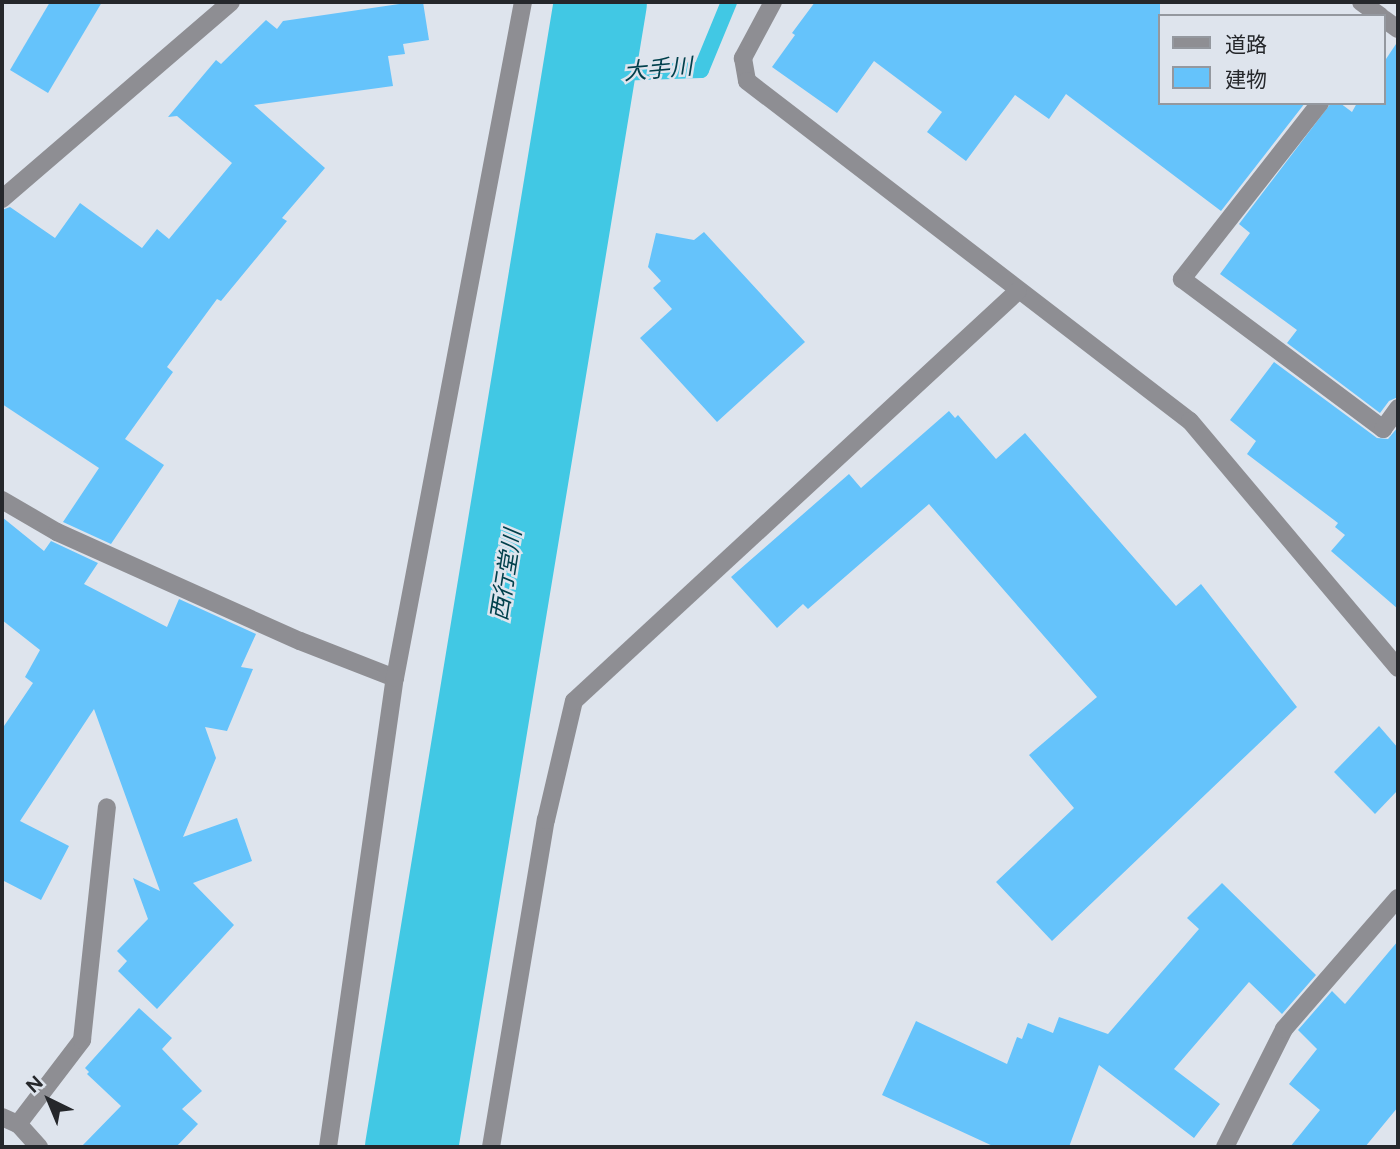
<!DOCTYPE html>
<html>
<head>
<meta charset="utf-8">
<style>
	body { margin:0 }
	#map { position:relative; width:1400px; height:1149px; overflow:hidden; background:#dee4ed; font-family:Figtree,"Noto Sans JP",sans-serif }
	div>[style] { position:absolute }
	.stream>* { height:16px; margin:-8px; padding:0 8px; transform-origin:8px; border-radius:8px; background:#41c8e4 }
	.river>* { height:93px; margin:-46.5px; padding:0 46.5px; transform-origin:46.5px; border-radius:46.5px; background:#41c8e4 }
	.building>* { inset:0; background:#65c3fb }
	.minor>* { height:18px; margin:-9px; padding:0 9px; transform-origin:9px; border-radius:9px; background:#8e8e93 }
	span { translate:-50% -50%; white-space:nowrap; text-align:center; line-height:1.15; -webkit-text-stroke:5px #dee4ed; paint-order:stroke }
	.water-label { font-size:23px; color:#01404c; font-style:italic }
	.frame { position:absolute; inset:0; border:4px solid #25272b; pointer-events:none }
	.legend { position:absolute; left:1158px; top:14px; width:228px; height:91px; box-sizing:border-box; background:#dee4ed; border:2px solid #94989f; margin:0; padding:9px 12px; list-style:none; font-size:21px; color:#25272b }
	.legend li { display:flex; align-items:center; gap:14px; height:35px }
	.legend b { width:35px; border:2px solid #94989f }
	.north { position:absolute; left:14px; top:1065px; width:70px; height:70px; -webkit-text-stroke:5px #dee4ed; paint-order:stroke; rotate:317deg; font-size:19px; font-weight:700; line-height:28px; text-align:center; color:#25272b }
	.north::after { content:''; display:block; margin:auto; width:24px; height:32px; background:#25272b; clip-path:polygon(50% 0,100% 100%,50% 72%,0 100%) }
</style>
</head>
<body>
<div id="map">
	<div class="stream">
		<i style="left:586px;top:74px;width:115px;rotate:-2deg"></i>
		<i style="left:701px;top:70px;width:74px;rotate:-67.6deg"></i>
	</div>
	<div class="river">
		<i style="left:411px;top:1147px;width:1160px;rotate:-80.63deg"></i>
	</div>
	<div class="building">
		<i style="clip-path:polygon(50px 2px,102px 2px,48px 93px,10px 70px)"></i>
		<i style="clip-path:polygon(413px 2px,423px 2px,429px 40px,403px 44px,405px 54px,388px 56px,393px 86px,254px 105px,325px 168px,282px 218px,287px 221px,221px 301px,217px 299px,167px 367px,173px 372px,125px 439px,164px 465px,111px 544px,63px 522px,99px 468px,2px 404px,2px 210px,10px 207px,55px 238px,80px 203px,142px 248px,157px 229px,169px 239px,232px 163px,177px 116px,168px 117px,216px 60px,221px 64px,266px 20px,277px 29px,283px 21px)"></i>
		<i style="clip-path:polygon(815px 2px,1160px 2px,1160px 103px,1305px 103px,1221px 211px,1066px 94px,1049px 119px,1015px 95px,966px 161px,927px 132px,942px 112px,874px 61px,837px 113px,772px 67px,795px 35px,792px 33px)"></i>
		<i style="clip-path:polygon(1398px 41px,1398px 397px,1389px 401px,1380px 413px,1287px 343px,1297px 330px,1220px 274px,1250px 233px,1239px 224px,1331px 103px,1340px 103px,1352px 112px,1357px 103px,1384px 103px,1384px 62px)"></i>
		<i style="clip-path:polygon(704px 232px,805px 342px,717px 422px,640px 338px,672px 309px,653px 288px,661px 281px,648px 267px,656px 233px,694px 240px)"></i>
		<i style="clip-path:polygon(1274px 362px,1377px 438px,1388px 439px,1398px 427px,1398px 609px,1331px 551px,1345px 535px,1335px 527px,1338px 523px,1247px 454px,1256px 441px,1230px 420px)"></i>
		<i style="clip-path:polygon(949px 411px,955px 418px,958px 415px,996px 459px,1025px 433px,1176px 606px,1201px 584px,1297px 707px,1052px 941px,996px 882px,1074px 808px,1029px 755px,1097px 697px,929px 504px,808px 609px,803px 604px,777px 628px,731px 577px,849px 474px,861px 488px)"></i>
		<i style="clip-path:polygon(2px 517px,44px 551px,51px 541px,98px 563px,84px 584px,167px 627px,179px 599px,256px 634px,241px 667px,253px 669px,227px 731px,205px 727px,216px 758px,183px 837px,237px 818px,252px 861px,193px 883px,234px 925px,157px 1009px,118px 971px,127px 961px,117px 951px,148px 919px,133px 878px,160px 891px,94px 709px,20px 821px,69px 846px,41px 900px,2px 880px,2px 729px,33px 683px,25px 677px,40px 650px,2px 620px)"></i>
		<i style="clip-path:polygon(1379px 726px,1398px 748px,1398px 790px,1375px 814px,1334px 772px)"></i>
		<i style="clip-path:polygon(1222px 883px,1316px 975px,1282px 1014px,1249px 982px,1174px 1069px,1220px 1104px,1194px 1138px,1099px 1065px,1069px 1147px,995px 1147px,882px 1095px,916px 1021px,1007px 1064px,1017px 1037px,1022px 1039px,1028px 1023px,1053px 1033px,1059px 1017px,1108px 1034px,1199px 929px,1187px 918px)"></i>
		<i style="clip-path:polygon(1398px 941px,1398px 1107px,1365px 1147px,1290px 1147px,1320px 1110px,1289px 1084px,1317px 1049px,1298px 1030px,1332px 991px,1345px 1004px)"></i>
		<i style="clip-path:polygon(139px 1008px,172px 1038px,162px 1049px,202px 1091px,182px 1109px,198px 1124px,176px 1147px,81px 1147px,121px 1106px,87px 1074px,89px 1072px,85px 1068px)"></i>
	</div>
	<div class="minor">
		<i style="left:773px;top:2px;width:64px;rotate:118.2deg"></i>
		<i style="left:743px;top:58px;width:23px;rotate:80deg"></i>
		<i style="left:747px;top:81px;width:558px;rotate:37.51deg"></i>
		<i style="left:1190px;top:421px;width:323px;rotate:49.9deg"></i>
		<i style="left:1361px;top:2px;width:24px;rotate:36deg"></i>
		<i style="left:1384px;top:19px;width:17px;rotate:36deg"></i>
		<i style="left:1320px;top:103px;width:224px;rotate:128.1deg"></i>
		<i style="left:1182px;top:279px;width:251px;rotate:36.7deg"></i>
		<i style="left:1383px;top:429px;width:26px;rotate:-54deg"></i>
		<i style="left:2px;top:199px;width:302px;rotate:-40.7deg"></i>
		<i style="left:2px;top:500px;width:64px;rotate:30.2deg"></i>
		<i style="left:57px;top:532px;width:266px;rotate:24.2deg"></i>
		<i style="left:300px;top:641px;width:102px;rotate:21.3deg"></i>
		<i style="left:2px;top:1117px;width:17px;rotate:24deg"></i>
		<i style="left:39px;top:1147px;width:31px;rotate:-132deg"></i>
		<i style="left:18px;top:1124px;width:106px;rotate:-52.7deg"></i>
		<i style="left:82px;top:1040px;width:234px;rotate:-83.9deg"></i>
		<i style="left:328px;top:1147px;width:474px;rotate:-81.9deg"></i>
		<i style="left:395px;top:678px;width:688px;rotate:-79.28deg"></i>
		<i style="left:491px;top:1147px;width:332px;rotate:-80.5deg"></i>
		<i style="left:546px;top:820px;width:122px;rotate:-76.8deg"></i>
		<i style="left:574px;top:701px;width:604px;rotate:-42.72deg"></i>
		<i style="left:1225px;top:1147px;width:132px;rotate:-63.4deg"></i>
		<i style="left:1284px;top:1029px;width:174px;rotate:-49deg"></i>
	</div>
	<div class="water-label">
		<span style="left:658px;top:69px;rotate:-5deg">大手川</span>
		<span style="left:506px;top:575px;rotate:-81deg">西行堂川</span>
	</div>
	<div class="frame"></div>
	<ul class="legend">
	<li><b style="height:9px;background:#8e8e93"></b>道路</li>
	<li><b style="height:19px;background:#65c3fb"></b>建物</li>
	</ul>
	<div class="north">N</div>
</div>
</body>
</html>
